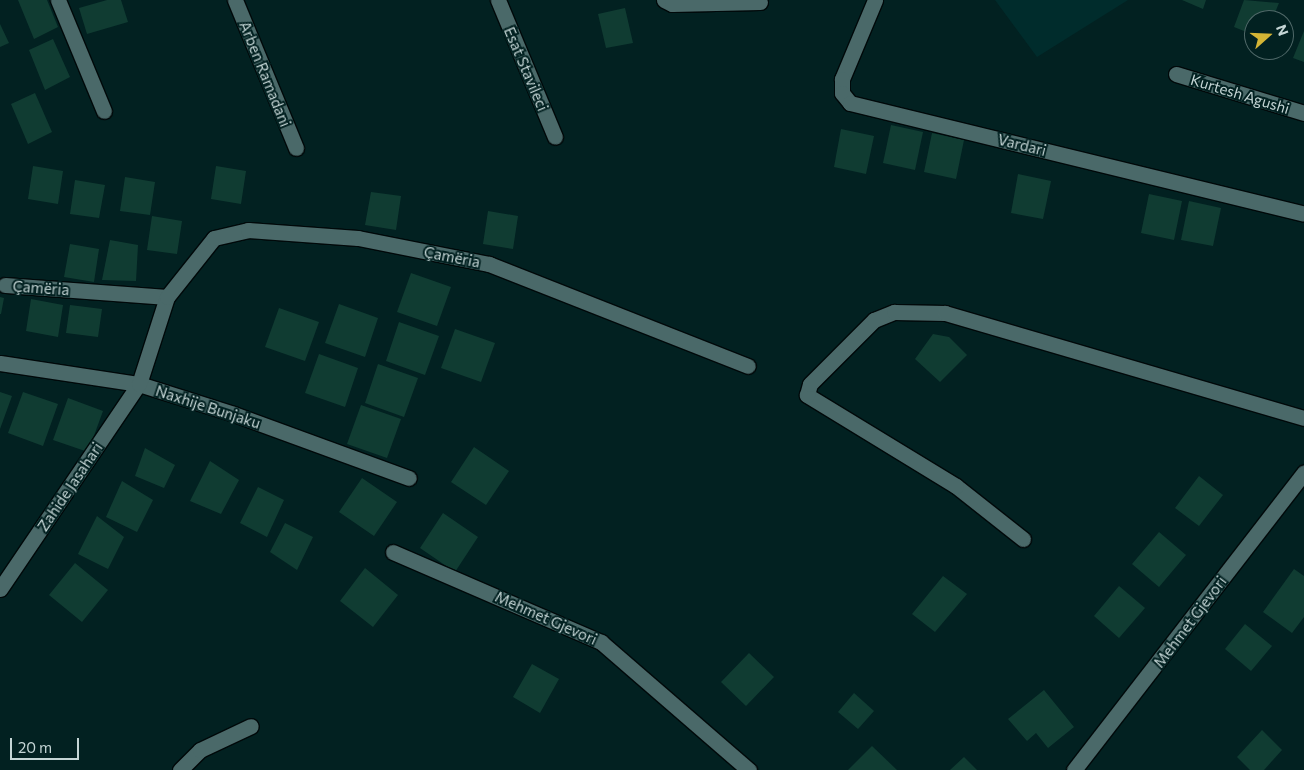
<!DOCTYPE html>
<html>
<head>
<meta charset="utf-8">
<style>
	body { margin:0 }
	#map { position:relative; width:1304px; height:770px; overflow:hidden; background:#022121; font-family:Commissioner,sans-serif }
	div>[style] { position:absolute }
	.built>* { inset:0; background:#002c2c }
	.building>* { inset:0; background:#103c32 }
	.roads { filter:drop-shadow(1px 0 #00090a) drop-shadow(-1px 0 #00090a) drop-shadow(0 1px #00090a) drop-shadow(0 -1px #00090a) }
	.street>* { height:15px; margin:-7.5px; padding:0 7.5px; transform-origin:7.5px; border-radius:7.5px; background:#4a6969 }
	span { translate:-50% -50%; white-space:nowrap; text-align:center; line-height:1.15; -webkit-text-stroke:4px #022121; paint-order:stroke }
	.street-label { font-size:15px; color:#c4d5d5 }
	.north { position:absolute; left:1244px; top:10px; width:50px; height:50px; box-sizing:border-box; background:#022121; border:1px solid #506969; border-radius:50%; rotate:70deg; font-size:14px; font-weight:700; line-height:20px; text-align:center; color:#c4d5d5 }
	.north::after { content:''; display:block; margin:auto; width:18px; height:22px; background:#d4b535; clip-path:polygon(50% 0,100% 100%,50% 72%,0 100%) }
	.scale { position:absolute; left:10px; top:738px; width:69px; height:22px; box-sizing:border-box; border:2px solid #c4d5d5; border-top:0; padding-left:6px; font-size:15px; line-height:18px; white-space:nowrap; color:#c4d5d5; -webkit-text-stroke:4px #022121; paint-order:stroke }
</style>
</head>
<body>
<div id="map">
	<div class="built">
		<i style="clip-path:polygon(995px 0,1128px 0,1037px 57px)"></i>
	</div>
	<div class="building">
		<i style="clip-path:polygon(18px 0,47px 0,58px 27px,34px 39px)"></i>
		<i style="clip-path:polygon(107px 0,121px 0,128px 22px,87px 34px,79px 8px)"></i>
		<i style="clip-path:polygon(1182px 0,1206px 0,1203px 9px)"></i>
		<i style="clip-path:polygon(1244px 0,1279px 3px,1272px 20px,1254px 20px,1254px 35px,1234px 27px)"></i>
		<i style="clip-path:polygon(625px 8px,633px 43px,606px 48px,598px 14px)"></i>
		<i style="clip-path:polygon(0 24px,9px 43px,0 47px)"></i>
		<i style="clip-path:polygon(1304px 31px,1304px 62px,1293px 58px)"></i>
		<i style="clip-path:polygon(53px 39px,70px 77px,45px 90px,29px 50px)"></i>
		<i style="clip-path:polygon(35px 93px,52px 132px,28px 144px,11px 104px)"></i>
		<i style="clip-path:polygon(891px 125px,923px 132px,915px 170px,883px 163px)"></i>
		<i style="clip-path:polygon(841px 129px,874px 136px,866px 174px,834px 167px)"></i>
		<i style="clip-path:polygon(932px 133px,964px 140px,956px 179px,924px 172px)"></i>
		<i style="clip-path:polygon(33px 166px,63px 171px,58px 204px,28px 199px)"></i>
		<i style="clip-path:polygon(216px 166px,246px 171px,241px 204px,211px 199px)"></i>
		<i style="clip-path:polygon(1018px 174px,1051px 181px,1043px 219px,1011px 213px)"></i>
		<i style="clip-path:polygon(125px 177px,155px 182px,150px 215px,120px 211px)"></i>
		<i style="clip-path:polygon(75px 180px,105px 185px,99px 218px,70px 214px)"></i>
		<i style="clip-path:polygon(371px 192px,401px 196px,396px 230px,365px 225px)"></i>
		<i style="clip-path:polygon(1149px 194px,1182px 201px,1174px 240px,1141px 233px)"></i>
		<i style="clip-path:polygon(1189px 201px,1221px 208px,1213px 246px,1181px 240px)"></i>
		<i style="clip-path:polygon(488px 211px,518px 216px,513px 249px,483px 244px)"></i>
		<i style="clip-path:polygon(152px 216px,182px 221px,177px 254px,147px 250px)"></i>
		<i style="clip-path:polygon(110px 240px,138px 245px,136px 281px,102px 280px)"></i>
		<i style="clip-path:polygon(70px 244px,99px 249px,94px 282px,64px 277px)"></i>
		<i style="clip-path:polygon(411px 273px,451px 287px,437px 326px,397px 312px)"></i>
		<i style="clip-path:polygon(0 297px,4px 298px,1px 314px,0 314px)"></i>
		<i style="clip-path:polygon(31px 299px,63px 305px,58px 337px,26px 331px)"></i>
		<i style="clip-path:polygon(339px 304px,378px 318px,365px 357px,325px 343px)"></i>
		<i style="clip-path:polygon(70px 305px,102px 309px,98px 337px,66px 333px)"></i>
		<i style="clip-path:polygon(279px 308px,319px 322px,305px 361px,265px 347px)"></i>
		<i style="clip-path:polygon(399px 322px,439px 336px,425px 375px,386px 361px)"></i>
		<i style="clip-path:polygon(455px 329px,495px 343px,481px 382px,441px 368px)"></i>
		<i style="clip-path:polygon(933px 334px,949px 337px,967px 355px,940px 382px,915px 359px)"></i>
		<i style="clip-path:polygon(319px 354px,358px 368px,345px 407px,305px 393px)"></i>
		<i style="clip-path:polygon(378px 364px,418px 378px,404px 417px,365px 403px)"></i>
		<i style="clip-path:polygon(0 392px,12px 396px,0 429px)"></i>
		<i style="clip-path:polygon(23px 392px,58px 404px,43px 446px,8px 433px)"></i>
		<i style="clip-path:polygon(68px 398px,103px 411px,88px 452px,53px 440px)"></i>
		<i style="clip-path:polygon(361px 405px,401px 419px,387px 458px,347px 444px)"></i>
		<i style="clip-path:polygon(474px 447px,509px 471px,486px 505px,451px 482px)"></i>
		<i style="clip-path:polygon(145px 448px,175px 465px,164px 488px,135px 476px)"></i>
		<i style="clip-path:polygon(210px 461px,239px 480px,221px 514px,190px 501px)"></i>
		<i style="clip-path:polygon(1199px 476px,1223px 495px,1199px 526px,1175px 508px)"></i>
		<i style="clip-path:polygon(362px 478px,397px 502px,374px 536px,339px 512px)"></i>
		<i style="clip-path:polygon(122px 481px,153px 500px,137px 532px,106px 517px)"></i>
		<i style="clip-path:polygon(258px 487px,284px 500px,267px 537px,240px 523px)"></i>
		<i style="clip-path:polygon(443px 513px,478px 537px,455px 572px,420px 548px)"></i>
		<i style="clip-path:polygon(97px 516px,124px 537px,108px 569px,78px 554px)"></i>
		<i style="clip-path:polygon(285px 523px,313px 537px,297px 570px,270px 552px)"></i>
		<i style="clip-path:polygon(1159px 532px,1186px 555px,1159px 587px,1132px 564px)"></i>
		<i style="clip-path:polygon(75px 563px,108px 590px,82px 622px,49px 595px)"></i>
		<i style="clip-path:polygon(365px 568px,398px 595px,373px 627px,340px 601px)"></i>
		<i style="clip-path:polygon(1294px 569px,1304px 576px,1304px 617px,1292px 633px,1263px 612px)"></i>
		<i style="clip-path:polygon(943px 576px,967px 594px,935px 632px,912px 614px)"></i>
		<i style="clip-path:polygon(1119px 586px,1145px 608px,1119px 638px,1094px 616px)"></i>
		<i style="clip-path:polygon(1245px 624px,1272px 646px,1251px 671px,1225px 649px)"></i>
		<i style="clip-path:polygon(749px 653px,774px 677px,746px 706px,721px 682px)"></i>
		<i style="clip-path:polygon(532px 664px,559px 679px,540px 713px,513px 697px)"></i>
		<i style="clip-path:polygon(1044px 690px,1074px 727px,1048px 748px,1036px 733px,1027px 741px,1008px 719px)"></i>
		<i style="clip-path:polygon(854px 693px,874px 711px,858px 729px,838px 712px)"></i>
		<i style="clip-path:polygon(1262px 730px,1282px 750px,1264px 770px,1250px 770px,1237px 757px)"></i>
		<i style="clip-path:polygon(872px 746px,897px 770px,848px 770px)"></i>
		<i style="clip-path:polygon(964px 757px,977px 770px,950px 770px)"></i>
	</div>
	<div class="roads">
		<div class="street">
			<i style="left:58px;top:0;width:120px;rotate:67.5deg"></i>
			<i style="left:235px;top:0;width:160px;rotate:67.6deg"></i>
			<i style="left:498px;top:0;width:148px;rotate:67.4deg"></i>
			<i style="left:664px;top:0;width:9px;rotate:27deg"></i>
			<i style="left:672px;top:4px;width:88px;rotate:-1.3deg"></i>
			<i style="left:875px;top:0;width:86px;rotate:112.7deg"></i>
			<i style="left:842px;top:79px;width:14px;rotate:90deg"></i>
			<i style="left:842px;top:93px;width:13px;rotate:51deg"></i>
			<i style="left:850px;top:103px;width:467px;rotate:13.7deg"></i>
			<i style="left:1176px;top:74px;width:134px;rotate:16.9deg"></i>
			<i style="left:5px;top:285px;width:162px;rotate:4.2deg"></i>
			<i style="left:0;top:363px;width:141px;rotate:8.6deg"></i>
			<i style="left:139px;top:384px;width:100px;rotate:17.5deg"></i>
			<i style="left:234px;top:414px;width:186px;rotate:20.1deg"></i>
			<i style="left:1023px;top:539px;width:85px;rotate:-141.7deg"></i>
			<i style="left:956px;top:486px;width:175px;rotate:-148.6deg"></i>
			<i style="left:807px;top:395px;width:11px;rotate:-75deg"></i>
			<i style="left:810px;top:384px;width:91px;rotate:-45deg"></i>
			<i style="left:874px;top:320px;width:22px;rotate:-22deg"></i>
			<i style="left:894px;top:312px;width:51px;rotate:1.1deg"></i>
			<i style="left:945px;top:313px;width:374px;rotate:16.3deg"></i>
			<i style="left:393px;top:552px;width:227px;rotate:23.4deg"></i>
			<i style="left:601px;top:642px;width:196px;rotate:40.9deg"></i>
			<i style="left:0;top:589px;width:248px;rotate:-55.9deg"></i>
			<i style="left:139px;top:384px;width:91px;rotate:-72.2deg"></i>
			<i style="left:167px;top:297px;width:75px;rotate:-51.5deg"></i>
			<i style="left:214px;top:238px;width:35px;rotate:-13deg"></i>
			<i style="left:248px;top:230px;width:110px;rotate:4.2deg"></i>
			<i style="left:358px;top:238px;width:134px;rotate:11.2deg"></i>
			<i style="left:489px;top:264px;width:278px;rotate:21.5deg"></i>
			<i style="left:180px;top:770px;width:28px;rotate:-45deg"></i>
			<i style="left:200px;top:750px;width:56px;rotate:-25.2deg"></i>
			<i style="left:1074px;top:770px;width:376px;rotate:-52.3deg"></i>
		</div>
	</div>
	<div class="street-label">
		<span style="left:526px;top:69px;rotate:67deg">Esat Stavileci</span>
		<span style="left:265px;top:74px;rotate:68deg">Arben Ramadani</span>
		<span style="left:1240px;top:94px;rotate:17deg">Kurtesh Agushi</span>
		<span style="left:1022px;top:145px;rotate:14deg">Vardari</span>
		<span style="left:452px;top:257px;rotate:11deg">Çamëria</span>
		<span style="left:41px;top:288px;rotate:4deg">Çamëria</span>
		<span style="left:208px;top:407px;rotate:18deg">Naxhije Bunjaku</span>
		<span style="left:70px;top:487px;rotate:-56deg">Zahide Jasahari</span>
		<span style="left:546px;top:618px;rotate:24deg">Mehmet Gjevori</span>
		<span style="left:1190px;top:622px;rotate:-53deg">Mehmet Gjevori</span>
	</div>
	<div class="north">N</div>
	<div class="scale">20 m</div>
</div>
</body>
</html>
